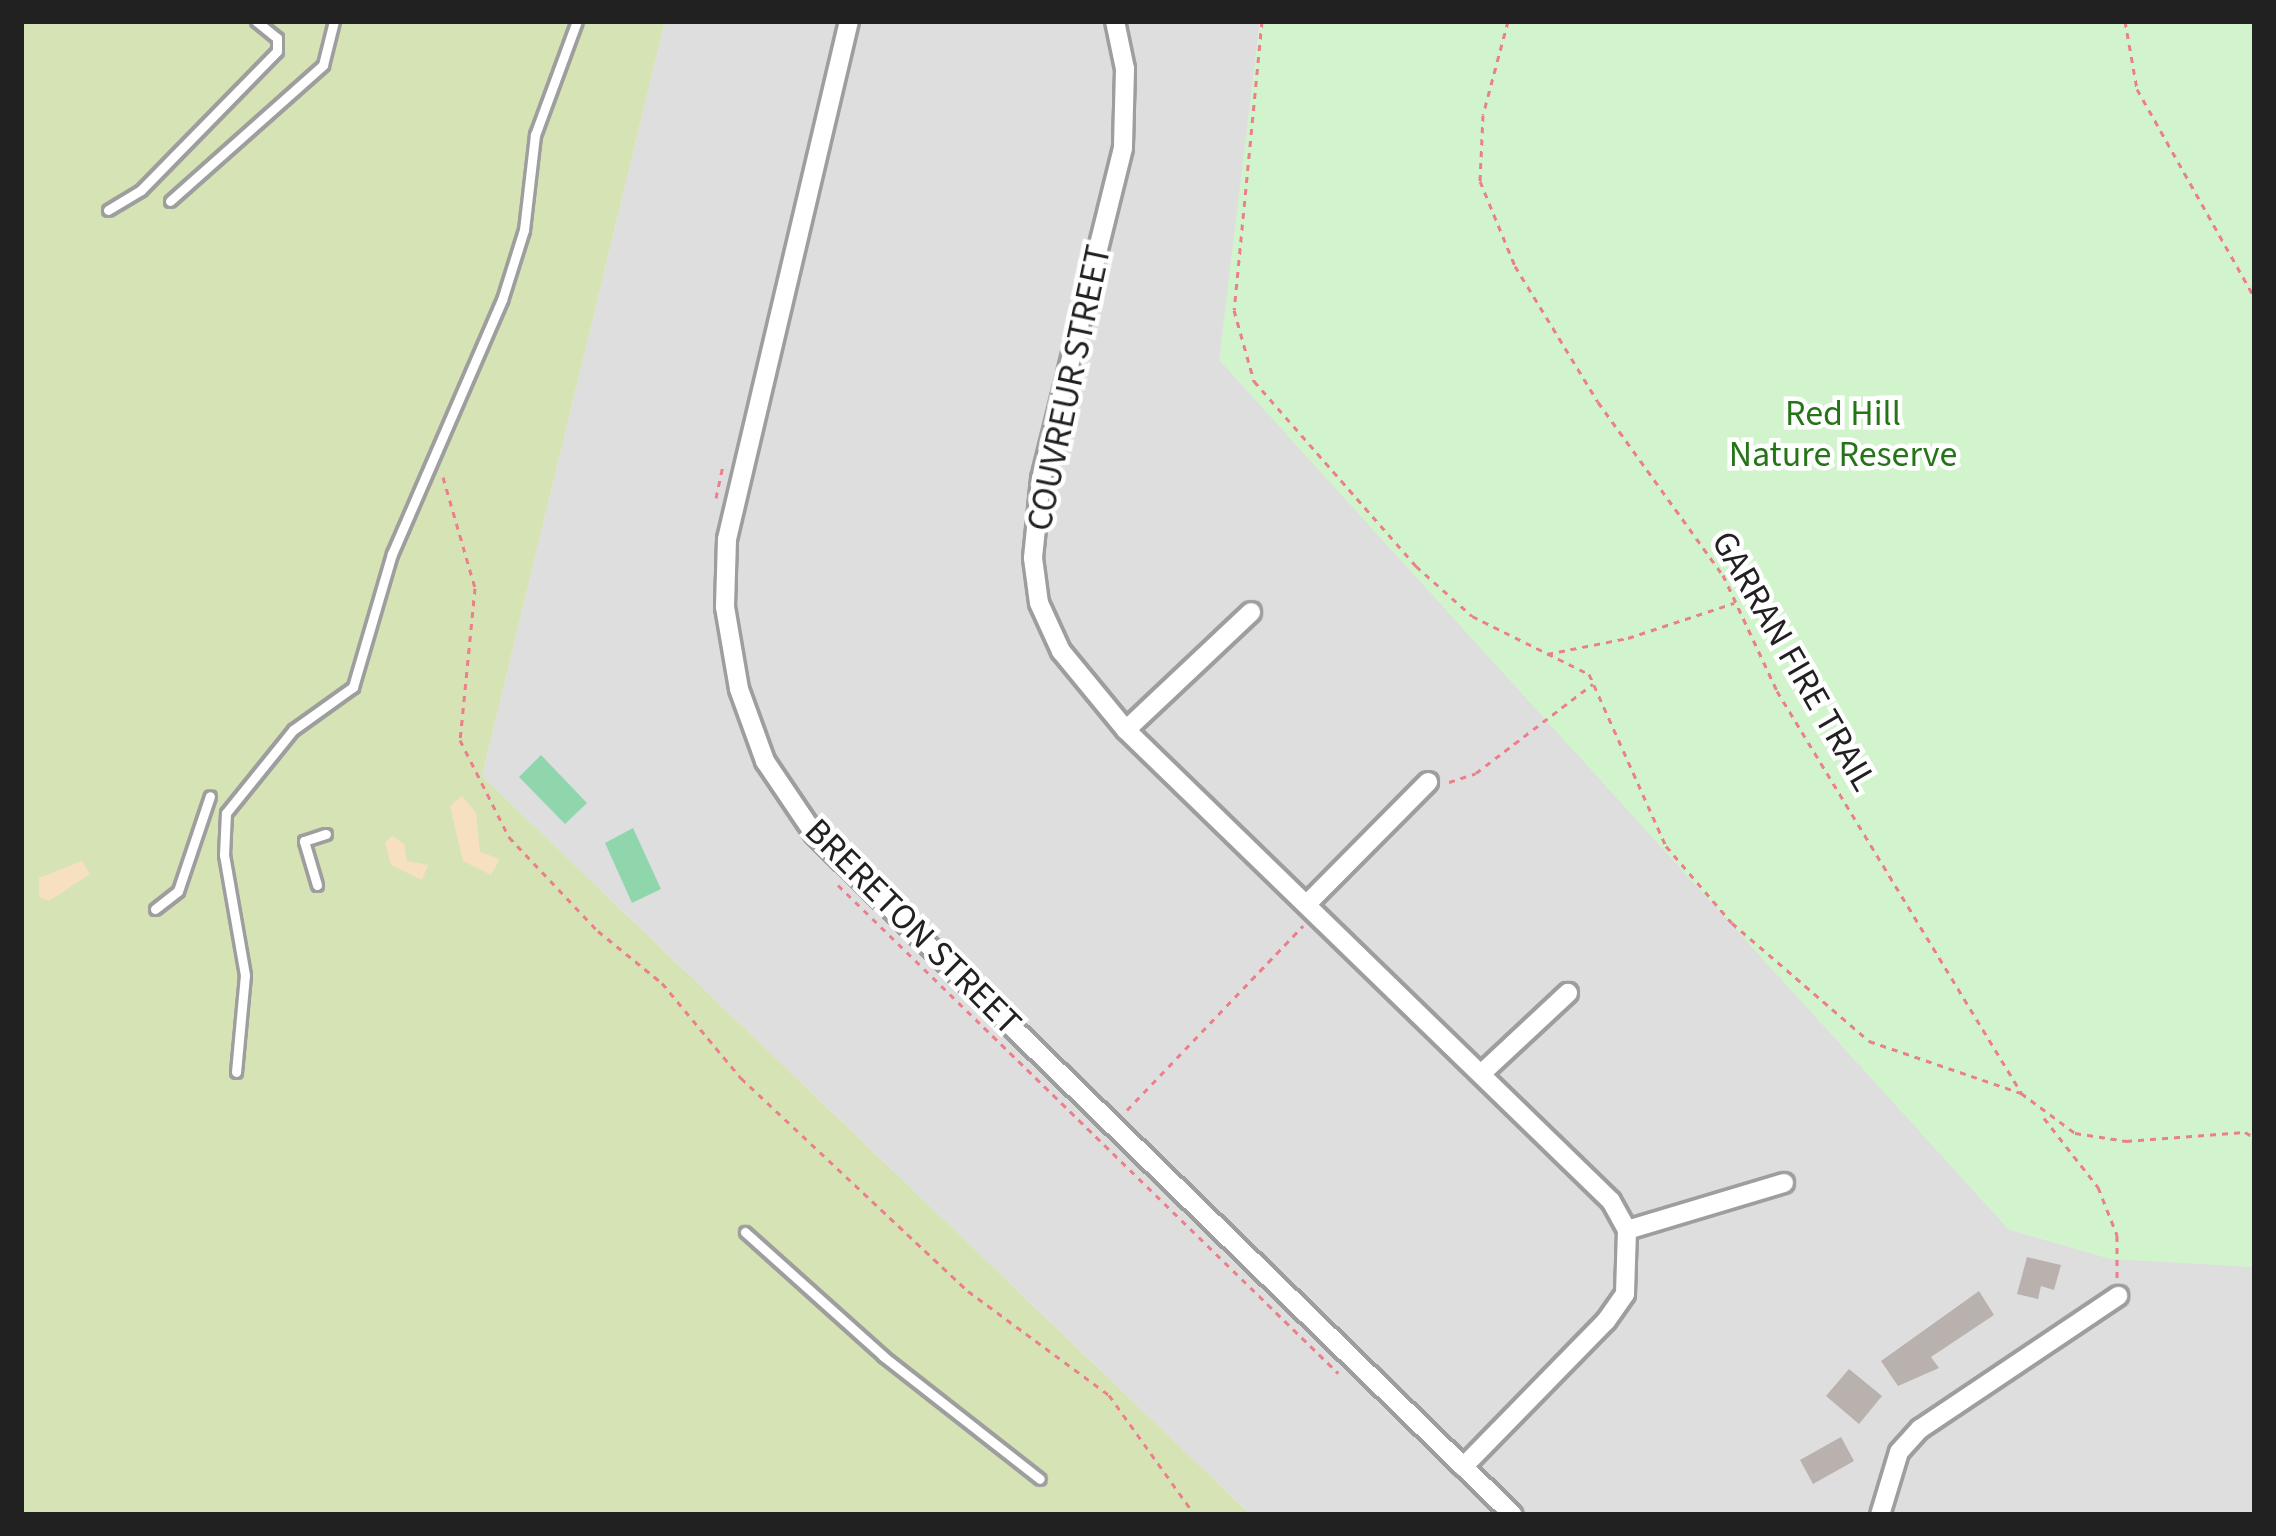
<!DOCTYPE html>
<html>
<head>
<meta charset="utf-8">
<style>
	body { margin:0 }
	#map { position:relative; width:2276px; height:1536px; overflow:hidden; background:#f0ece9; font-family:"Source Sans 3",sans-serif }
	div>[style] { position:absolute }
	.residential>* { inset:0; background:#dfdede }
	.grass>* { inset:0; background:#d6e4b5 }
	.sand>* { inset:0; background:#f7e0bf }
	.park>* { inset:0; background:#d1f4cc }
	.pitch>* { inset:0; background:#90d6ac }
	.building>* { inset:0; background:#b9b1ae }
	.path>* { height:3px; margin-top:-1.5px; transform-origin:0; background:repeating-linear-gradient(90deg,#eb7f8b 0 6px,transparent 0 12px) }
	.roads { filter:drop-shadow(3px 0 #9e9e9e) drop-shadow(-3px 0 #9e9e9e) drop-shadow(0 3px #9e9e9e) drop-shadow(0 -3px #9e9e9e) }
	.service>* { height:9px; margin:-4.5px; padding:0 4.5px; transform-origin:4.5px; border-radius:4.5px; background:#fff }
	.minor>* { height:18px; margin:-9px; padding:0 9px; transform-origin:9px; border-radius:9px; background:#fff }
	span { translate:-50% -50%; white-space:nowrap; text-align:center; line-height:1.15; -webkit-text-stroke:9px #fff; paint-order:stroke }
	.street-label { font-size:36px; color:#212121 }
	.park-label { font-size:36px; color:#257518 }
	.frame { position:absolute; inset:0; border:24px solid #212121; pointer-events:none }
</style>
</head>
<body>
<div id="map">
	<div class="residential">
		<i style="clip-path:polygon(665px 21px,1260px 21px,1222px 362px,2014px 1231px,2105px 1257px,2255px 1267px,2255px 1515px,1251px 1515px,482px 776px)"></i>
	</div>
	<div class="grass">
		<i style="clip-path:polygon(21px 21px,665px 21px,482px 776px,1251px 1515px,21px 1515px)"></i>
	</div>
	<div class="sand">
		<i style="clip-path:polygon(462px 796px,476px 813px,480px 852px,500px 859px,491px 875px,463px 861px,450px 806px)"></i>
		<i style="clip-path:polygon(392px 836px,404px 844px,407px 861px,428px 865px,422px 880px,391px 865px,385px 843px)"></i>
		<i style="clip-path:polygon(82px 861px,90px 874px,49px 901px,39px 897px,39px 878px)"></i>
	</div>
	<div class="park">
		<i style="clip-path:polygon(1260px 21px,2255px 21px,2255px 1267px,2110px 1259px,2008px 1229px,1219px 360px)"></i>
	</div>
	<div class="pitch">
		<i style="clip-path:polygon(541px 755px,587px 803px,565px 824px,519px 777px)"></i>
		<i style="clip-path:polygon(633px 828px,661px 889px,632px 903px,605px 843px)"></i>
	</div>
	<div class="building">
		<i style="clip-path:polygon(2027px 1257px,2061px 1265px,2054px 1290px,2041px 1286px,2038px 1299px,2017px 1294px)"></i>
		<i style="clip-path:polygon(1979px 1291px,1994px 1315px,1931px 1357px,1939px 1368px,1898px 1386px,1881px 1361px)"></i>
		<i style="clip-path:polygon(1849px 1369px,1882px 1396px,1859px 1424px,1826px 1396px)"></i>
		<i style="clip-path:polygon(1841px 1437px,1854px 1461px,1813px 1484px,1800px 1460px)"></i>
	</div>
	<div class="path">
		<i style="left:1262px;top:21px;width:290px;rotate:95.5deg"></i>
		<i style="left:1234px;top:310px;width:74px;rotate:74.3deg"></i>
		<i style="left:1254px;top:381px;width:246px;rotate:48.8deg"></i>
		<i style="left:1416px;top:566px;width:75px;rotate:41.8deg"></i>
		<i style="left:1472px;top:616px;width:131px;rotate:26.4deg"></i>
		<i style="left:1589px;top:674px;width:188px;rotate:65.9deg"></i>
		<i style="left:1666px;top:846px;width:101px;rotate:49.4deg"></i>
		<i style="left:1732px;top:923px;width:181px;rotate:40.7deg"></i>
		<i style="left:1869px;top:1041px;width:161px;rotate:18.9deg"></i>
		<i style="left:1508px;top:21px;width:97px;rotate:104.9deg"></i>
		<i style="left:1483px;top:115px;width:66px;rotate:92.6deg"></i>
		<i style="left:1480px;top:181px;width:92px;rotate:67.6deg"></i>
		<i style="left:1515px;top:266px;width:159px;rotate:58.6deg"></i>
		<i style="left:1598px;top:402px;width:213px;rotate:54.2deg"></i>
		<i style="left:1723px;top:575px;width:128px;rotate:65deg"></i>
		<i style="left:1777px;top:691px;width:470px;rotate:58.7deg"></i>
		<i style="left:2021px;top:1093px;width:67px;rotate:36.5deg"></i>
		<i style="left:2075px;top:1133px;width:52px;rotate:8.9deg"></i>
		<i style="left:2126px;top:1141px;width:119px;rotate:-4.3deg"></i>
		<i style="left:2245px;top:1132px;width:12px;rotate:31deg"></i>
		<i style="left:2125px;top:21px;width:69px;rotate:80deg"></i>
		<i style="left:2137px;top:89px;width:240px;rotate:60.6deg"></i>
		<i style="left:443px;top:477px;width:116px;rotate:73.9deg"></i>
		<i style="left:475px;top:588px;width:153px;rotate:95.6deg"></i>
		<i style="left:460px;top:740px;width:109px;rotate:63.2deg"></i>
		<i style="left:509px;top:837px;width:129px;rotate:46.6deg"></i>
		<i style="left:598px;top:931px;width:82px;rotate:39.1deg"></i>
		<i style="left:662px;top:983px;width:124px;rotate:50.3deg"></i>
		<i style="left:741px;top:1078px;width:311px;rotate:43.2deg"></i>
		<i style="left:968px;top:1291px;width:175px;rotate:36.4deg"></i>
		<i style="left:1109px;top:1395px;width:148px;rotate:54.4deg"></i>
		<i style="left:716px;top:498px;width:33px;rotate:-78deg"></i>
		<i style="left:1547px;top:654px;width:83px;rotate:-11.2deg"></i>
		<i style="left:1628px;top:638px;width:112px;rotate:-18.3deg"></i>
		<i style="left:1449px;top:782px;width:28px;rotate:-18deg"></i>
		<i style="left:1476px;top:773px;width:147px;rotate:-37.3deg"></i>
		<i style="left:838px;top:885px;width:699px;rotate:44.3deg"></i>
		<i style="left:1127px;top:1110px;width:255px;rotate:-46.3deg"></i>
		<i style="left:2044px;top:1118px;width:88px;rotate:52deg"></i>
		<i style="left:2098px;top:1187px;width:52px;rotate:68.4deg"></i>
		<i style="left:2117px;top:1235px;width:43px;rotate:90deg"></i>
	</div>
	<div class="roads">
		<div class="service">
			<i style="left:170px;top:201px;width:205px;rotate:-41.6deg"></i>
			<i style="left:323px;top:65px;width:45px;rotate:-76deg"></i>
			<i style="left:108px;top:210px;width:39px;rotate:-31deg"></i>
			<i style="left:141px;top:190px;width:194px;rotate:-45.6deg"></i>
			<i style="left:277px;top:51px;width:13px;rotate:-90deg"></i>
			<i style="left:277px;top:38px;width:27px;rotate:-141deg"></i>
			<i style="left:317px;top:885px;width:46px;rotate:-106.5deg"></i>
			<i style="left:304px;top:841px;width:23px;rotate:-18deg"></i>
			<i style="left:155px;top:909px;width:29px;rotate:-38deg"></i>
			<i style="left:178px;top:891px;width:100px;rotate:-71.4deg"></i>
			<i style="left:236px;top:1072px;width:97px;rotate:-84.7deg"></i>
			<i style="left:245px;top:975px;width:122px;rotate:-99.9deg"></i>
			<i style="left:224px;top:855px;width:42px;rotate:-87.3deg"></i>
			<i style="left:226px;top:813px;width:107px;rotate:-51.1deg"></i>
			<i style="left:293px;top:730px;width:74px;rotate:-35.6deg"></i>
			<i style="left:353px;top:687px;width:139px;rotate:-73.7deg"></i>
			<i style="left:392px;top:554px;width:277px;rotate:-66.6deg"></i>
			<i style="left:502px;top:300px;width:73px;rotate:-72.6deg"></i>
			<i style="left:524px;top:230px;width:96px;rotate:-83.4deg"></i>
			<i style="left:535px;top:135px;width:121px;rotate:-69.8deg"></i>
			<i style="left:745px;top:1232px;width:186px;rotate:41.9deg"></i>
			<i style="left:883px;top:1356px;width:199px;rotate:38.1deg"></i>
		</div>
		<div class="minor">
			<i style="left:849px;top:21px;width:532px;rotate:103.25deg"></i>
			<i style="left:727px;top:539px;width:68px;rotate:91.7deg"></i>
			<i style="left:725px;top:607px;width:83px;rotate:80.3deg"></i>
			<i style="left:739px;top:689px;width:77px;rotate:70.1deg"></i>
			<i style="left:765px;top:761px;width:89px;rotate:56deg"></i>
			<i style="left:815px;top:835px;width:974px;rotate:44.25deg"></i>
			<i style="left:1115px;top:21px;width:49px;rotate:78.2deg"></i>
			<i style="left:1125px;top:69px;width:79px;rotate:91.5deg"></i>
			<i style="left:1123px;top:148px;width:341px;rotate:103.9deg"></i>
			<i style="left:1041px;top:479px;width:79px;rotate:95.8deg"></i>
			<i style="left:1033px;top:558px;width:45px;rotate:82.4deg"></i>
			<i style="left:1039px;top:603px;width:53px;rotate:65.4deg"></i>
			<i style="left:1061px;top:651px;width:102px;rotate:50.6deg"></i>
			<i style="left:1126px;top:730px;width:676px;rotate:44.16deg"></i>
			<i style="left:1611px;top:1201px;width:33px;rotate:61deg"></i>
			<i style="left:1627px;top:1230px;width:64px;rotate:91.8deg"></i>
			<i style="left:1625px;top:1294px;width:33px;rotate:125deg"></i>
			<i style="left:1606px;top:1321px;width:204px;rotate:134.4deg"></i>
			<i style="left:1126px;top:730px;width:172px;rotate:-43.3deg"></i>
			<i style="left:1307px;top:904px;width:172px;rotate:-45.2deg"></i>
			<i style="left:1481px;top:1074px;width:119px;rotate:-43deg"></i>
			<i style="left:1627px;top:1230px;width:164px;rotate:-16.7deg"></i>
			<i style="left:1880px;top:1515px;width:66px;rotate:-73.2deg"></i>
			<i style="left:1899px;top:1452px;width:31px;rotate:-48deg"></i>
			<i style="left:1920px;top:1429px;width:239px;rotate:-33.9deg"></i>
		</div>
	</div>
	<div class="street-label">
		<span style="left:1069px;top:388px;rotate:-78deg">COUVREUR STREET</span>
		<span style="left:1794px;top:661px;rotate:60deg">GARRAN FIRE TRAIL</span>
		<span style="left:913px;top:927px;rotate:45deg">BRERETON STREET</span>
	</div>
	<div class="park-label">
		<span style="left:1843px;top:434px">Red Hill<br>Nature Reserve</span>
	</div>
	<div class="frame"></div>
</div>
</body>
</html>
